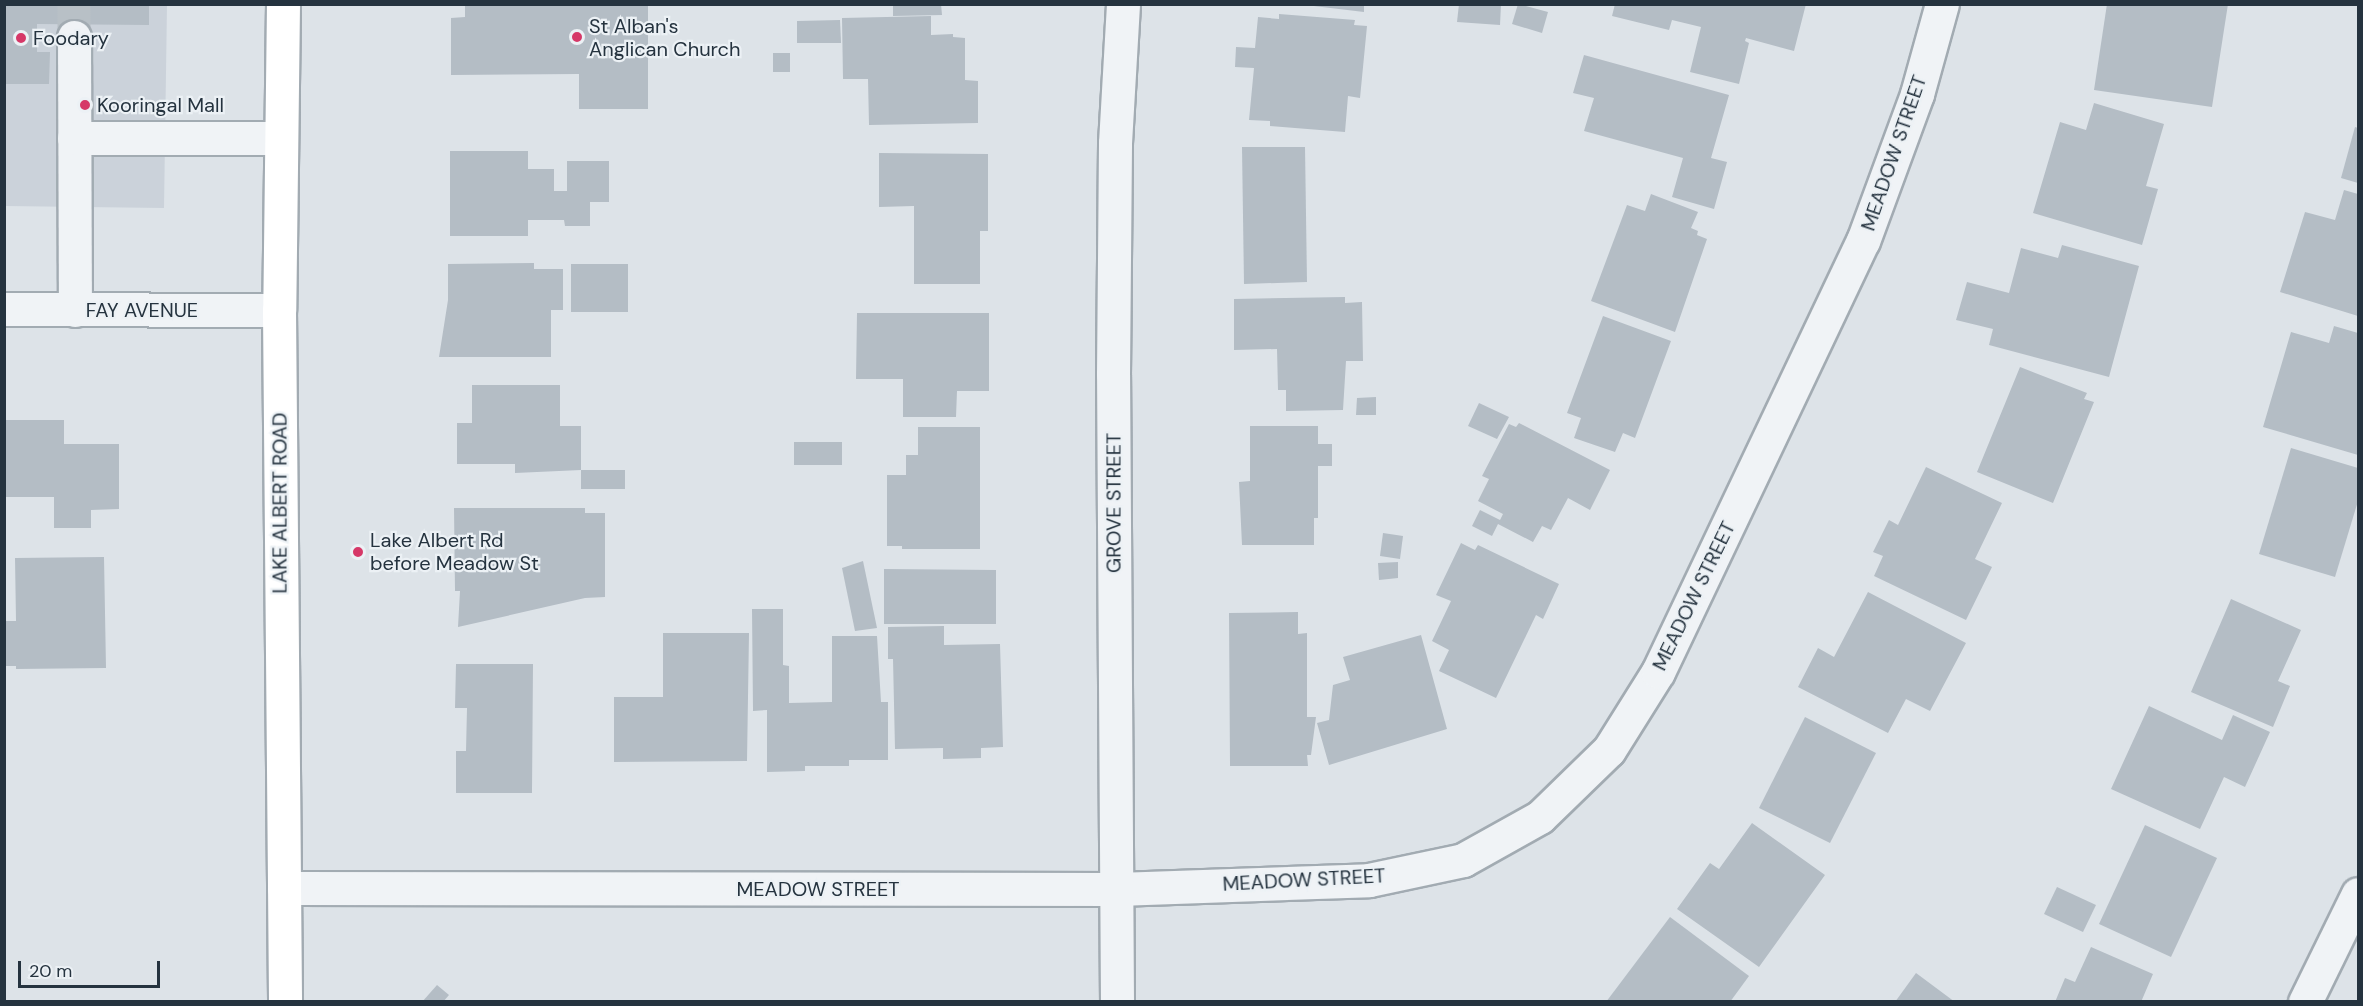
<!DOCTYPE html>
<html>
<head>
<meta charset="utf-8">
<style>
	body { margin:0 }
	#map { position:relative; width:2363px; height:1006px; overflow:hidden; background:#dde3e8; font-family:"DM Sans",sans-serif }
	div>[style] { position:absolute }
	.built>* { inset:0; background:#cbd2da }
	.building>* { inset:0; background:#b4bdc5 }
	.minor-tunnel>* { height:33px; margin-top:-16.5px; transform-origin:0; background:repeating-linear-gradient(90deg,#b8c0c6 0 33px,transparent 0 49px) }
	.roads { filter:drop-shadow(2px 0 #a2abb2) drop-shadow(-2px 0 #a2abb2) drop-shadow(0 2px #a2abb2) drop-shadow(0 -2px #a2abb2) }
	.minor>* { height:33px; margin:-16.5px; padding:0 16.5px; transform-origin:16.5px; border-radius:16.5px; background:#f0f3f6 }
	.major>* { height:33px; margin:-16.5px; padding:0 16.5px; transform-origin:16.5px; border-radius:16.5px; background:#fff }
	.dots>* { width:16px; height:16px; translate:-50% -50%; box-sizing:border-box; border:3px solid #ecf1f5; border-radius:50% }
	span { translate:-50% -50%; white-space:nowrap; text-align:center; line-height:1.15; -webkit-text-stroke:4.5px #ecf1f5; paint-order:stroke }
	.poi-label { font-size:20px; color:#25333f }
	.left { translate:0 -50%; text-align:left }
	.street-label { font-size:20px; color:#25333f }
	.frame { position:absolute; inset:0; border:6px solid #25333f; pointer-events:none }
	.scale { position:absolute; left:18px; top:961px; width:142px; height:27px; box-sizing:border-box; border:3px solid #25333f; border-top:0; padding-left:8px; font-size:18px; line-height:21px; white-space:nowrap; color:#25333f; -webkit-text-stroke:4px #ecf1f5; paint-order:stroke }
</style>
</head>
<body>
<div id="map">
	<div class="built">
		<i style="clip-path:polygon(5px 5px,167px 5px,164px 208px,5px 206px)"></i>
	</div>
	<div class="building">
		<i style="clip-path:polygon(465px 4px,648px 4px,648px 109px,579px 109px,579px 74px,451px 75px,451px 18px,465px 17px)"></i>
		<i style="clip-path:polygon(893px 4px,941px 4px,942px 15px,893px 16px)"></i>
		<i style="clip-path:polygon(1297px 4px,1364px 4px,1364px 12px)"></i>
		<i style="clip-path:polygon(1459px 4px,1501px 4px,1500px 25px,1457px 22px)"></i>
		<i style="clip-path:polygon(1518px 4px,1548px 12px,1542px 33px,1512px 24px)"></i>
		<i style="clip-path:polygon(1615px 4px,1806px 4px,1794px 51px,1746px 38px,1745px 41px,1749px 43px,1739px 84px,1690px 72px,1701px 27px,1672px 20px,1669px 30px,1612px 16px)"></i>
		<i style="clip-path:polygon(2107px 4px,2228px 4px,2212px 107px,2094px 90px)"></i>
		<i style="clip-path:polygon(4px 5px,149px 5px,149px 25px,37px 24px,37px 52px,50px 52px,49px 84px,4px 84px)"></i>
		<i style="clip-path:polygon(1279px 14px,1355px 20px,1354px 25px,1367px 26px,1360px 98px,1348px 96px,1345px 132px,1270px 126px,1270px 121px,1249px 120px,1254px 68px,1235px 67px,1236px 47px,1255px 48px,1258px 17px,1279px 19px)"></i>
		<i style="clip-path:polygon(931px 16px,931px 35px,953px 34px,953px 37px,965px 38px,965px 80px,978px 81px,978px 123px,869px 125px,868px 79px,843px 79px,842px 18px)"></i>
		<i style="clip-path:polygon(840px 20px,841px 43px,797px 43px,797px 21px)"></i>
		<i style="clip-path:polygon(773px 53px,790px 53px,790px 72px,773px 72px)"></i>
		<i style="clip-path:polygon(1584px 55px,1729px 95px,1711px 158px,1727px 162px,1714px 209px,1672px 197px,1683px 158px,1584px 131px,1594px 98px,1573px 93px)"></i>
		<i style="clip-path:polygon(2094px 103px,2164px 124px,2146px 186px,2158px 189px,2142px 245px,2033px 213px,2060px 122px,2086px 130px)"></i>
		<i style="clip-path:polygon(2355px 127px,2358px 128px,2358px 183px,2341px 178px)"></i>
		<i style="clip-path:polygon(1242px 147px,1305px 147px,1307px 282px,1244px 284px)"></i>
		<i style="clip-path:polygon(450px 151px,528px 151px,528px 169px,554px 169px,554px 191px,567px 191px,567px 161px,609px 161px,609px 202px,590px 202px,590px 226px,565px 226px,564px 220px,528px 220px,528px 236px,450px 236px)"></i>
		<i style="clip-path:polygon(879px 153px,988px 154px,988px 231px,980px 231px,980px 284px,914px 284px,914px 206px,879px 207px)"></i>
		<i style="clip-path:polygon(2344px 190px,2358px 194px,2358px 316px,2280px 292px,2305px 212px,2335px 220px)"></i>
		<i style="clip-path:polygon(1651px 194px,1698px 212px,1691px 228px,1698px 231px,1697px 235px,1707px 239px,1675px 332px,1591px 301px,1627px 205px,1645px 211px)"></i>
		<i style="clip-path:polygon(2062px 245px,2139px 266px,2109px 377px,1989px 345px,1993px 329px,1956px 320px,1967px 282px,2009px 293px,2021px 248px,2058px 258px)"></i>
		<i style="clip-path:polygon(534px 263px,534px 269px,563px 269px,563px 310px,551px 310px,551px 357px,439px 357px,448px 300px,448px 264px)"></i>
		<i style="clip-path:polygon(571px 264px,628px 264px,628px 312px,571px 312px)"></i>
		<i style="clip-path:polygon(1345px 297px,1345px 303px,1362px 302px,1363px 361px,1346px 361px,1343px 410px,1286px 411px,1286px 390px,1278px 390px,1277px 349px,1234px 350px,1234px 299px)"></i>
		<i style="clip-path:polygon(857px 313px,989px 313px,989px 391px,957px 391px,956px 417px,903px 417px,903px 379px,856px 379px)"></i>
		<i style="clip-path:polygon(1603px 316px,1671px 341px,1635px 438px,1623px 433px,1615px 452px,1574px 438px,1581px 418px,1567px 413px)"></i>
		<i style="clip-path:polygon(2334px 326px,2358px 333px,2358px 455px,2263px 427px,2291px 332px,2329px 343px)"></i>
		<i style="clip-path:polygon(2020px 367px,2087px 393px,2084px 399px,2094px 402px,2053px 503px,1977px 472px)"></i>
		<i style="clip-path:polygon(472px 385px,560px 385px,560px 426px,581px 426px,581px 470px,515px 473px,515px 464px,457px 464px,457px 423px,472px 423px)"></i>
		<i style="clip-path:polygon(1376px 397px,1376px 415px,1356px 415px,1357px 398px)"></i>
		<i style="clip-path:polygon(1479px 403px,1509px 417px,1497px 439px,1468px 426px)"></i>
		<i style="clip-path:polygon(4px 420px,64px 420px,64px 444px,119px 444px,119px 509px,91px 510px,91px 528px,54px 528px,54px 497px,4px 497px)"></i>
		<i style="clip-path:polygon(1519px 423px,1610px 470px,1590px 510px,1568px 498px,1551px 530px,1542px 526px,1533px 542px,1498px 524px,1492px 536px,1472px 526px,1480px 510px,1500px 520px,1503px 514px,1478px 501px,1489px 479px,1482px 476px,1509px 424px,1516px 427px)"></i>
		<i style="clip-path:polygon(1250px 426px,1318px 426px,1318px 444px,1332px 444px,1332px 466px,1318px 466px,1318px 518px,1314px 518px,1314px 545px,1242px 545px,1239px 482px,1250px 481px)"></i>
		<i style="clip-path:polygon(918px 427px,980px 427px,980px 549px,902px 549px,902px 546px,887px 546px,887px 475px,906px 475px,906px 455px,918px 455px)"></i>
		<i style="clip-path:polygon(794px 442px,842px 442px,842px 465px,794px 465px)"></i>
		<i style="clip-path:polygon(2291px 448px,2358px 468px,2358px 501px,2335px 577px,2259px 554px)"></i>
		<i style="clip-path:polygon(1926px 467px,2002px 503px,1975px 559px,1992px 567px,1966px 620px,1874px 576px,1883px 556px,1873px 552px,1889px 520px,1898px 525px)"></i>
		<i style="clip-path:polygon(581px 470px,625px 470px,625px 489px,581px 489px)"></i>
		<i style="clip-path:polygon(454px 508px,585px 508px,585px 513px,605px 513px,605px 597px,585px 598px,458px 627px,460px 591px,455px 591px)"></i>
		<i style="clip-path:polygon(1383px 533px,1403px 536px,1400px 559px,1380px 556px)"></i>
		<i style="clip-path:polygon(1461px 543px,1475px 550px,1478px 545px,1559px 584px,1543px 619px,1536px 615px,1496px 698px,1439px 671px,1449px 650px,1432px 641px,1451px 601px,1436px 595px)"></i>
		<i style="clip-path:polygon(104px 557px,106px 668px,16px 669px,16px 666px,4px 666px,4px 621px,16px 621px,15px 558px)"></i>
		<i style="clip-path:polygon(863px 561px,877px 628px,855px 631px,842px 568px)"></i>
		<i style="clip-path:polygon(1398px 562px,1398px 578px,1379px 580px,1378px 563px)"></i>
		<i style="clip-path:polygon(884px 569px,996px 570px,996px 624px,884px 624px)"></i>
		<i style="clip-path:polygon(1868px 592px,1966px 643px,1930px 711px,1906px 699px,1888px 733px,1798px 687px,1818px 648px,1834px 657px)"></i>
		<i style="clip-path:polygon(2231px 599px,2301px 630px,2278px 681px,2290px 686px,2273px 727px,2191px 692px)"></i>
		<i style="clip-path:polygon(752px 609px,783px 609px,783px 665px,789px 666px,789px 703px,832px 702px,832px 636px,877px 636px,881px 702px,888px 702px,888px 760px,849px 760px,849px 766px,805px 766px,805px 771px,767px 772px,767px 710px,753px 711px)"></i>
		<i style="clip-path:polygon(1298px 612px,1298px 634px,1307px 633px,1307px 717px,1316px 717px,1311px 755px,1307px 755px,1308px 766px,1230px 766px,1229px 613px)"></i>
		<i style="clip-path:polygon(944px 626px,944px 645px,1000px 644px,1003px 747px,981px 748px,981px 758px,943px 759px,943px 748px,895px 749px,893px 659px,888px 659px,888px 627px)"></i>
		<i style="clip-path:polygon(663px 633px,749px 633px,747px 761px,614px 762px,614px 697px,663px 697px)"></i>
		<i style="clip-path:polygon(1421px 635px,1447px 729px,1329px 765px,1317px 723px,1329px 720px,1333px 685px,1350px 680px,1343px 657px)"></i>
		<i style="clip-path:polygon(456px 664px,533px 664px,532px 793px,456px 793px,456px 751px,466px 751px,467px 708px,455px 708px)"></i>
		<i style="clip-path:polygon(2149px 706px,2222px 740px,2233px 715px,2270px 732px,2245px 787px,2224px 777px,2200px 829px,2111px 789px)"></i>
		<i style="clip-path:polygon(1805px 717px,1876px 753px,1830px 843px,1759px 808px)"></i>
		<i style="clip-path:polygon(1752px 823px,1825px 875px,1759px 967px,1677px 909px,1710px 863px,1719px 869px)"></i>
		<i style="clip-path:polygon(2145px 825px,2217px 858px,2171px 957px,2099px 924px)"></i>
		<i style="clip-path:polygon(2057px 887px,2096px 905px,2083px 932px,2044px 914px)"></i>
		<i style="clip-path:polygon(1670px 917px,1749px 976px,1730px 1002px,1606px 1002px)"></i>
		<i style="clip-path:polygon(2091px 947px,2153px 974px,2141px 1002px,2055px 1002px,2065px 978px,2075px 982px)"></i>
		<i style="clip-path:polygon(1916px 973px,1955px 1002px,1895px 1002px)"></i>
		<i style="clip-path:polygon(437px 985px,449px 995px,443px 1002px,422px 1002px)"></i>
	</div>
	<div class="minor-tunnel">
		<i style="left:74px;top:37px;width:33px;rotate:-90deg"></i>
	</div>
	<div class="roads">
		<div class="minor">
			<i style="left:74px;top:37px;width:273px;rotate:89.8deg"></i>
			<i style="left:74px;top:138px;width:207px"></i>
			<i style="left:4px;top:309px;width:275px;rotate:0.2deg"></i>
			<i style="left:284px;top:888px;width:833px;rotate:0.07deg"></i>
			<i style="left:1117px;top:889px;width:252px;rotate:-2deg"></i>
			<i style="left:1369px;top:880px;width:96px;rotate:-12deg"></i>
			<i style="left:1463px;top:860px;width:88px;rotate:-29.2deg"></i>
			<i style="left:1540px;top:817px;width:96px;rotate:-44.2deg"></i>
			<i style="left:1609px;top:750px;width:92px;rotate:-57.9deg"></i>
			<i style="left:1658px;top:672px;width:477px;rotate:-64.6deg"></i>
			<i style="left:1863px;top:241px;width:157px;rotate:-69.8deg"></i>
			<i style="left:1917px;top:94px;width:93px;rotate:-74.5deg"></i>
			<i style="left:1117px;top:1002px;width:628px;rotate:-90.36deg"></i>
			<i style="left:1113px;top:374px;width:231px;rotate:-89.5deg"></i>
			<i style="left:1115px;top:143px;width:139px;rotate:-86.7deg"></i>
			<i style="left:2305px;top:1002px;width:120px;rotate:-63.9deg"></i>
		</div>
		<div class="major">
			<i style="left:283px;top:4px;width:306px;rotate:90.7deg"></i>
			<i style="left:279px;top:310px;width:692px;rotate:89.5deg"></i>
		</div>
	</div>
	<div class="dots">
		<i style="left:577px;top:37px;background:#d63868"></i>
		<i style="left:21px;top:38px;background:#d63868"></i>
		<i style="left:85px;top:105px;background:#d63868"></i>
		<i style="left:358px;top:552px;background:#d63868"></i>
	</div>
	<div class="poi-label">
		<span class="left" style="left:589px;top:38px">St Alban's<br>Anglican Church</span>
		<span class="left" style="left:33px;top:38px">Foodary</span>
		<span class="left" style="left:97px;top:105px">Kooringal Mall</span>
		<span class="left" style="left:370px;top:552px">Lake Albert Rd<br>before Meadow St</span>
	</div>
	<div class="street-label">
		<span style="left:1894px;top:153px;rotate:-71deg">MEADOW STREET</span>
		<span style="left:142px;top:310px">FAY AVENUE</span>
		<span style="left:280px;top:503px;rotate:-90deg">LAKE ALBERT ROAD</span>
		<span style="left:1114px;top:503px;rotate:-90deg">GROVE STREET</span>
		<span style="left:1694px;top:596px;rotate:-64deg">MEADOW STREET</span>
		<span style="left:1304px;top:880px;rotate:-3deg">MEADOW STREET</span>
		<span style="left:818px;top:889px">MEADOW STREET</span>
	</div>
	<div class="frame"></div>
	<div class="scale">20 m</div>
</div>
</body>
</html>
